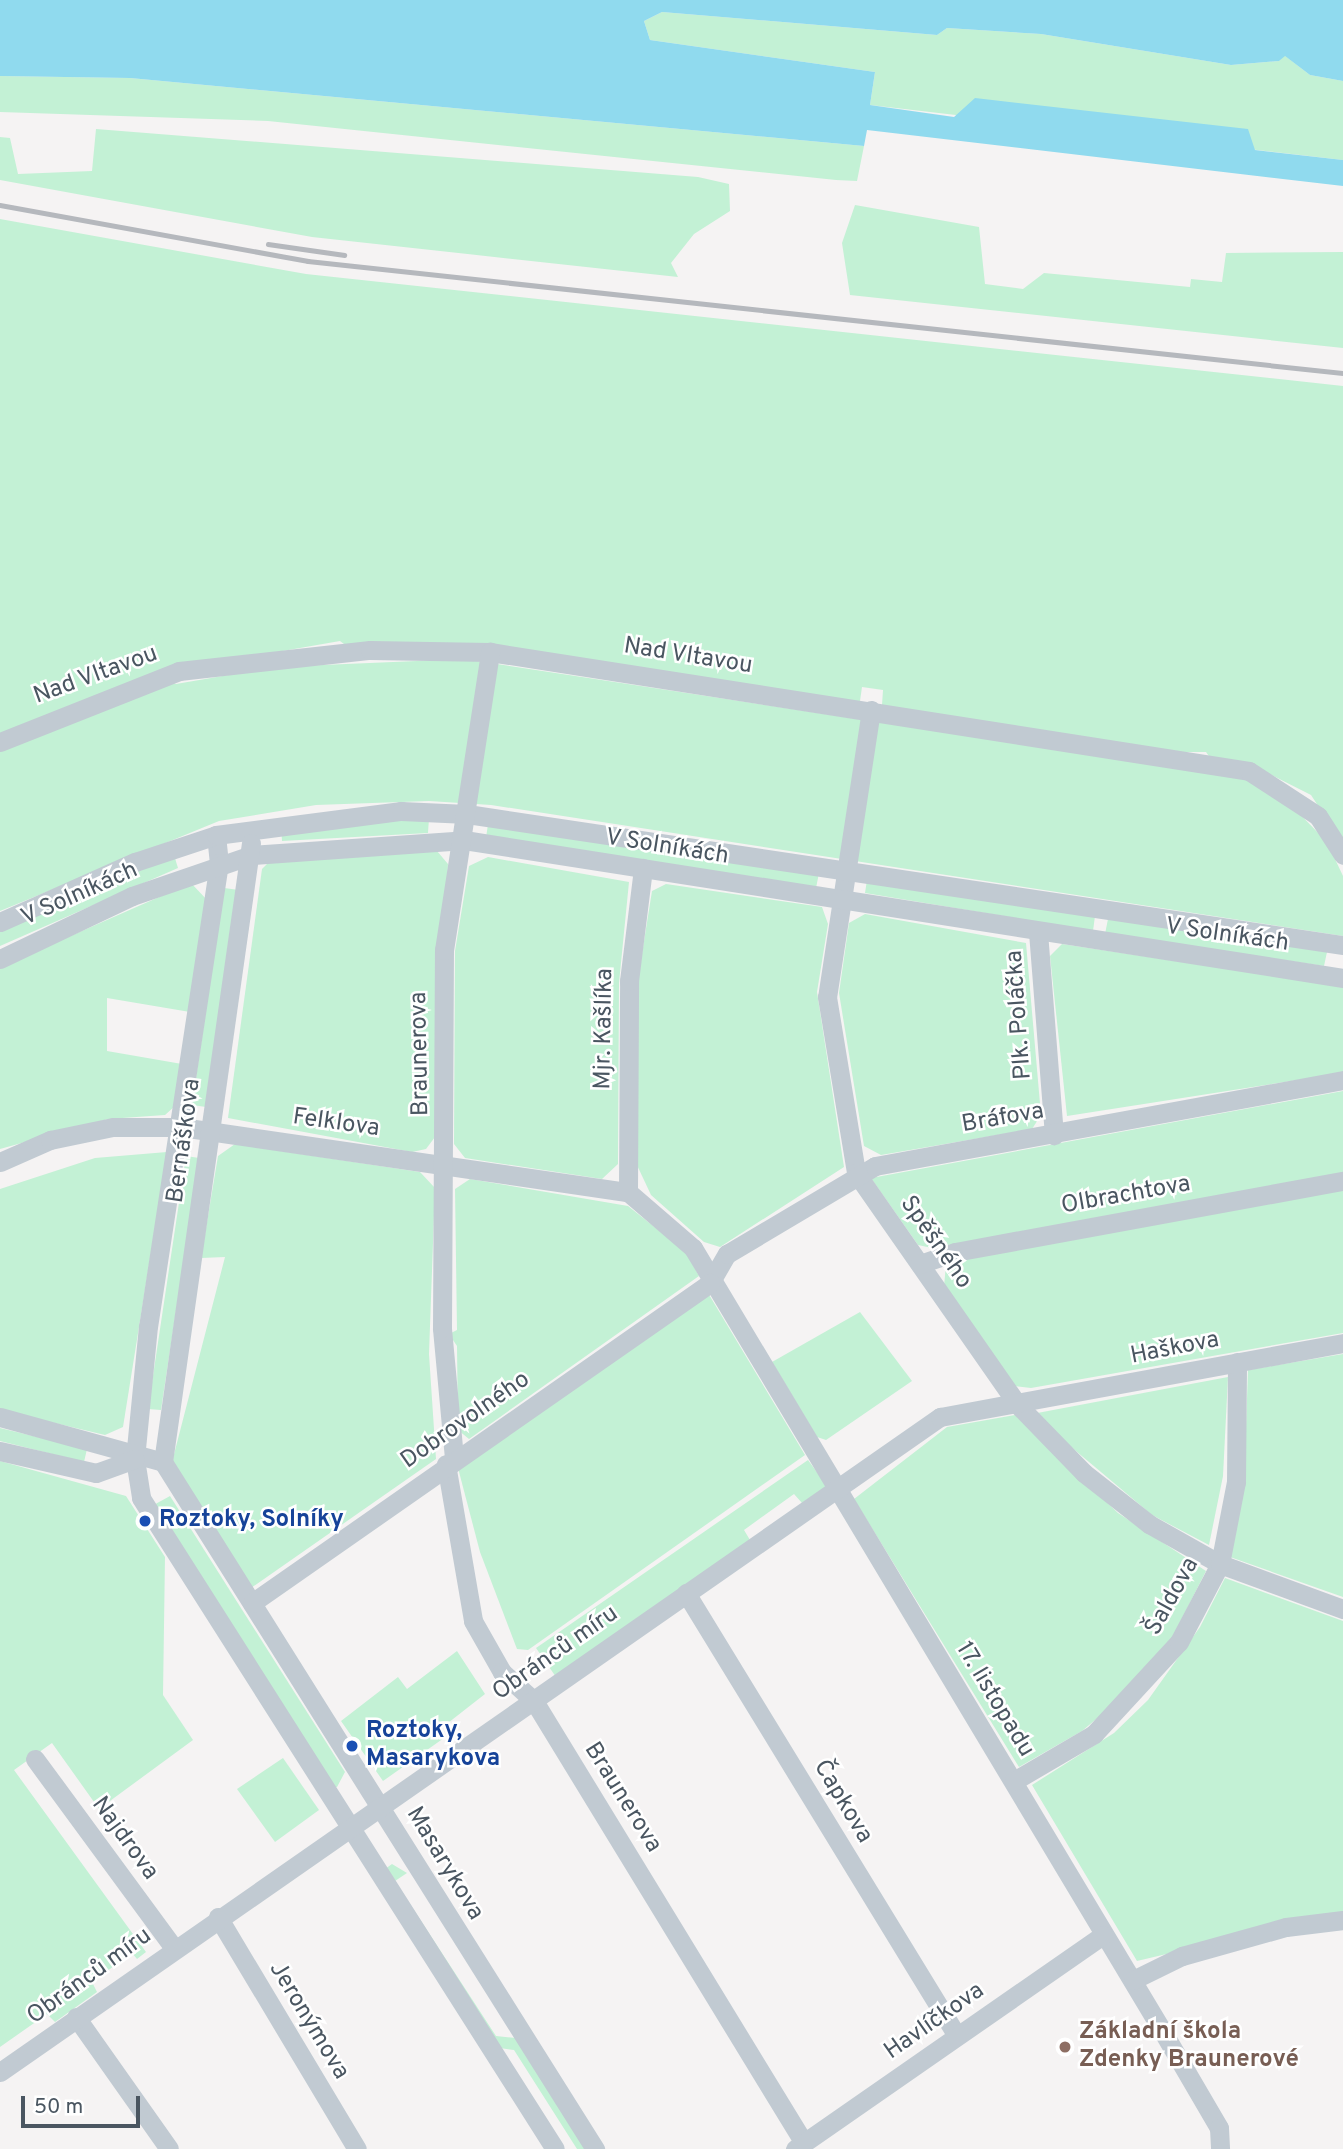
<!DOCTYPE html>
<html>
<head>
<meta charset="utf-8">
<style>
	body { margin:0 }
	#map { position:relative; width:1343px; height:2149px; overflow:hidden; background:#f5f3f3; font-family:Overpass,sans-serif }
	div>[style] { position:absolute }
	.green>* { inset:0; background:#c3f1d5 }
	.water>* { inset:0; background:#90daee }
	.minor>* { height:19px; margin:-9.5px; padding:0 9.5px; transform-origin:9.5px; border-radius:9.5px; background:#c1cad2 }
	.rail>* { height:4.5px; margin:-2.25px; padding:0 2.25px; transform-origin:2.25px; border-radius:2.25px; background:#b5b8bd }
	.dots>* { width:19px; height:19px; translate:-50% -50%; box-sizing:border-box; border:4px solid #fff; border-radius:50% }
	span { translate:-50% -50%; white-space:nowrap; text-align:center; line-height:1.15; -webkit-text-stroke:5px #fff; paint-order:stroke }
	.street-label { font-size:24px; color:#4a5661 }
	.transit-label { font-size:24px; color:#164399; font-weight:700 }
	.left { translate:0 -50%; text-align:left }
	.education-label { font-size:24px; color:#785e54; font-weight:700 }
	.scale { position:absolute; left:21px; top:2096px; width:119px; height:32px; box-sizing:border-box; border:4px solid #4a5661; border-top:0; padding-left:9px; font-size:21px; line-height:24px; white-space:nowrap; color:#4a5661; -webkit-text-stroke:5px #fff; paint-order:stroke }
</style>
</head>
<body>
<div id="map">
	<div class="green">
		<i style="clip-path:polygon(662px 12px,937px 35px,947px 28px,1041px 34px,1231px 65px,1279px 61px,1284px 55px,1310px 75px,1343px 81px,1343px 160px,870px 105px,875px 72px,650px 40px,644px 21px)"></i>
		<i style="clip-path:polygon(0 76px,130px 78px,864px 146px,857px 181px,836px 180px,268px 121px,0 112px)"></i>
		<i style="clip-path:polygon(96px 129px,698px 177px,729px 184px,730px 211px,694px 234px,671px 263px,678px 277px,312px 237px,0 180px,0 137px,10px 138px,18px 174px,92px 171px)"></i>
		<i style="clip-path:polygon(855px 205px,979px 227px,985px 284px,1023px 289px,1044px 273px,1190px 287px,1191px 279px,1222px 282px,1226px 253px,1343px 252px,1343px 348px,850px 295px,842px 243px)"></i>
		<i style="clip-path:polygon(0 219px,306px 274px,1343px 386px,1343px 844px,1311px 795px,1256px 767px,1211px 759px,1206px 752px,1169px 752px,903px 712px,882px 705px,883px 690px,862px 687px,860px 701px,839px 703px,463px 643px,348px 647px,340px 641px,150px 674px,176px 684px,275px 667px,464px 659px,1244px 778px,1289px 803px,1327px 842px,1343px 876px,1343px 936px,491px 805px,429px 801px,316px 805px,219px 821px,0 911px)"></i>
		<i style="clip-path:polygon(429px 818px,428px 833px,282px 841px,281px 827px)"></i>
		<i style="clip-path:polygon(488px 824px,819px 873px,816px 888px,486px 838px)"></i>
		<i style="clip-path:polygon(437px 851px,448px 864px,435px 1137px,426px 1149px,412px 1152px,228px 1118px,262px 869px,271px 860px)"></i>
		<i style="clip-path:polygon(174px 855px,178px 868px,0 946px,0 930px)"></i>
		<i style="clip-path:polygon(488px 857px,629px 882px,619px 983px,618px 1164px,602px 1179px,465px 1158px,454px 1144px,455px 951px,469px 866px)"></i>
		<i style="clip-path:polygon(867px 880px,1095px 916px,1093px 931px,865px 893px)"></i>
		<i style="clip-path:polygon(191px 883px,208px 901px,190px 1012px,107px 998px,107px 1051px,182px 1064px,175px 1106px,165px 1115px,108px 1119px,0 1149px,0 967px)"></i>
		<i style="clip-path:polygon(666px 884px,822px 907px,828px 924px,817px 992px,844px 1167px,720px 1247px,704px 1242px,651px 1195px,636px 1163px,637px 985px,652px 891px)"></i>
		<i style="clip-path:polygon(224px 888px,239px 890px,206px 1107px,192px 1105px)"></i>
		<i style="clip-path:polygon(865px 914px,1026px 943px,1041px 1115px,1032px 1129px,881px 1155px,864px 1146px,839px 993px,849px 923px)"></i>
		<i style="clip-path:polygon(1108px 919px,1327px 952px,1324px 966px,1105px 934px)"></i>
		<i style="clip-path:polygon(1062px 944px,1343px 986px,1343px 1073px,1067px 1116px,1050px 956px)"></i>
		<i style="clip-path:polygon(1343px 1091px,1343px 1173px,932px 1248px,918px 1245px,871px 1178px)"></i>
		<i style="clip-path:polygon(235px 1144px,420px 1172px,435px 1188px,429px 1354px,436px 1459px,251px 1588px,172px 1462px,225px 1257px,201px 1258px,218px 1156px)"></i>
		<i style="clip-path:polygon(167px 1152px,123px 1427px,105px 1435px,0 1410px,0 1189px,95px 1158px)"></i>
		<i style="clip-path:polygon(186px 1156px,199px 1158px,161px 1410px,148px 1409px)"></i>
		<i style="clip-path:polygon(470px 1179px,628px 1206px,686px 1252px,699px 1276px,469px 1439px,458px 1430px,457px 1346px,449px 1334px,457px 1330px,455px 1189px)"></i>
		<i style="clip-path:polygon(1343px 1187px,1343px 1333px,1031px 1388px,1014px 1386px,944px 1287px,946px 1264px,955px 1256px)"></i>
		<i style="clip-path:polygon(708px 1293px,805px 1455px,528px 1650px,517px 1649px,480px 1552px,458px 1468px)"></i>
		<i style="clip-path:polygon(860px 1312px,912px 1381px,826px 1440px,817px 1437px,772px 1362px)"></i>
		<i style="clip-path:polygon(1343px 1354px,1343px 1597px,1230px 1557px,1244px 1484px,1248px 1370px)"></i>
		<i style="clip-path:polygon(1228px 1377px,1223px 1476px,1209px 1545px,1152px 1515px,1032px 1414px)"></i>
		<i style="clip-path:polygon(1015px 1415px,1118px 1513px,1206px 1571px,1173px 1636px,1133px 1688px,1082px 1731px,1019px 1767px,854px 1499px,947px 1427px)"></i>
		<i style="clip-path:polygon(0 1428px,87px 1449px,84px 1462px,0 1441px)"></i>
		<i style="clip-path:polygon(808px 1460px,827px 1486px,802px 1503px,794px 1494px,744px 1530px,750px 1540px,556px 1677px,536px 1648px)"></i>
		<i style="clip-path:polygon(0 1461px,126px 1496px,165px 1557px,163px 1695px,193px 1740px,99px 1809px,52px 1743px,14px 1770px,146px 1952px,137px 1959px,132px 1953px,92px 1982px,97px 1992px,55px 2022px,47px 2014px,0 2047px)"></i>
		<i style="clip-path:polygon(170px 1496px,345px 1772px,337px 1787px,331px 1788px,150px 1507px)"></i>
		<i style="clip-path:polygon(1225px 1578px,1343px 1621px,1343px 1912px,1137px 1961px,1032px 1785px,1114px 1733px,1148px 1700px,1200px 1627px)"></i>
		<i style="clip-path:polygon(457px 1651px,485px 1694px,439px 1730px,444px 1738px,383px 1781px,341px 1721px,398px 1677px,407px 1689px)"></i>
		<i style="clip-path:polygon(283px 1758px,319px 1810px,275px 1842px,237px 1789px)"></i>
		<i style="clip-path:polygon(392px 1864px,407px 1873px,395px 1881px,496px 2036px,516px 2038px,588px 2149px,577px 2149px,514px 2050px,493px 2047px,385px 1869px)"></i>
	</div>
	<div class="water">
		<i style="clip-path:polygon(0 0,1343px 0,1343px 81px,1310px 75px,1285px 56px,1279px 61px,1231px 65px,1041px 34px,947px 28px,937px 35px,662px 12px,644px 21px,650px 40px,875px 72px,870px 105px,954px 117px,975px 98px,1248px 129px,1255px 150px,1343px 160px,1343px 186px,867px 130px,864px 146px,130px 78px,0 76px)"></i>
	</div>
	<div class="minor">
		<i style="left:871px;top:710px;width:290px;rotate:98.7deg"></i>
		<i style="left:827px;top:997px;width:178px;rotate:80.6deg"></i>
		<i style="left:856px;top:1173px;width:282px;rotate:55.1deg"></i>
		<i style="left:1017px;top:1404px;width:96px;rotate:45.8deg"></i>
		<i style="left:1084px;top:1473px;width:83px;rotate:38.1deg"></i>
		<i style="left:1149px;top:1524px;width:81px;rotate:29.4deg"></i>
		<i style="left:1220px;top:1564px;width:131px;rotate:20.1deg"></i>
		<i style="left:0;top:742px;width:193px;rotate:-21.6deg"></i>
		<i style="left:179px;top:671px;width:192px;rotate:-6.3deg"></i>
		<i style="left:370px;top:650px;width:120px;rotate:1deg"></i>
		<i style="left:490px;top:652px;width:768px;rotate:8.91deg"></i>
		<i style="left:1249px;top:771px;width:82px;rotate:33.1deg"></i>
		<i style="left:1318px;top:816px;width:46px;rotate:57.3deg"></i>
		<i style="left:216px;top:835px;width:28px;rotate:84deg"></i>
		<i style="left:219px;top:863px;width:468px;rotate:98.7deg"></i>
		<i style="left:148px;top:1326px;width:134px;rotate:95.6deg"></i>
		<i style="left:135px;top:1459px;width:39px;rotate:81deg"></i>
		<i style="left:141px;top:1498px;width:771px;rotate:57.55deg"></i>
		<i style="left:0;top:922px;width:148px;rotate:-24deg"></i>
		<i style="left:135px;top:862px;width:85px;rotate:-18.4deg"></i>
		<i style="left:216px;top:835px;width:187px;rotate:-7.4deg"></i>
		<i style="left:401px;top:811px;width:66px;rotate:2.6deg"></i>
		<i style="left:467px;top:814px;width:886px;rotate:8.51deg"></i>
		<i style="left:1038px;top:932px;width:204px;rotate:85.5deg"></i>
		<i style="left:0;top:959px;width:146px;rotate:-25.5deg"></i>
		<i style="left:132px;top:896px;width:127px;rotate:-18.9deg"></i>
		<i style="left:252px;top:855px;width:213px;rotate:-4deg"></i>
		<i style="left:464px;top:840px;width:890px;rotate:8.92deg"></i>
		<i style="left:0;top:1162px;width:55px;rotate:-23.7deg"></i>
		<i style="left:50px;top:1140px;width:64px;rotate:-11.7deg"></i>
		<i style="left:113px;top:1127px;width:68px"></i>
		<i style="left:181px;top:1127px;width:452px;rotate:8.3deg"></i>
		<i style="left:628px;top:1192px;width:86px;rotate:40.7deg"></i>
		<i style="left:693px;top:1248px;width:914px;rotate:59.06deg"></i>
		<i style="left:1163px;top:2032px;width:111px;rotate:59.7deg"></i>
		<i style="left:1219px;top:2128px;width:21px;rotate:87deg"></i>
		<i style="left:628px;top:1192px;width:211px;rotate:-89.7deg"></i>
		<i style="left:629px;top:981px;width:114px;rotate:-82.9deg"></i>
		<i style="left:920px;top:1264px;width:37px;rotate:-19deg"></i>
		<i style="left:955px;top:1252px;width:394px;rotate:-10.4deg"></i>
		<i style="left:710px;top:1283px;width:34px;rotate:-60deg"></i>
		<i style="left:727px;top:1254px;width:172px;rotate:-30.7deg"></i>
		<i style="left:875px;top:1166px;width:476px;rotate:-10.4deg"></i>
		<i style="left:0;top:1417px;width:169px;rotate:15.4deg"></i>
		<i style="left:0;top:1451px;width:98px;rotate:12.9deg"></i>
		<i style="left:96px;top:1473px;width:41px;rotate:-19.7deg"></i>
		<i style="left:454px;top:1458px;width:131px;rotate:-95.3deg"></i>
		<i style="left:442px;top:1328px;width:378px;rotate:-89.7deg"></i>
		<i style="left:444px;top:950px;width:302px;rotate:-81.2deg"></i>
		<i style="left:163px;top:1462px;width:812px;rotate:57.84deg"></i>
		<i style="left:163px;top:1462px;width:625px;rotate:-81.91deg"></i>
		<i style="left:446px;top:1464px;width:159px;rotate:80.2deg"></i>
		<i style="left:473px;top:1621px;width:59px;rotate:60.4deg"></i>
		<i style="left:502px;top:1672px;width:43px;rotate:42.2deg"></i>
		<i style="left:534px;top:1701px;width:518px;rotate:58.58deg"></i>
		<i style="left:686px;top:1593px;width:519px;rotate:58.54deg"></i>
		<i style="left:252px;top:1603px;width:559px;rotate:-34.94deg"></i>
		<i style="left:35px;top:1759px;width:235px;rotate:53.7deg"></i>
		<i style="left:1014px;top:1781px;width:93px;rotate:-30.4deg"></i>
		<i style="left:1094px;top:1734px;width:125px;rotate:-47.3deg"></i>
		<i style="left:1179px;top:1642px;width:88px;rotate:-62.3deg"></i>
		<i style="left:1220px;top:1564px;width:84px;rotate:-79deg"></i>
		<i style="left:1236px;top:1482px;width:120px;rotate:-89.5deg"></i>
		<i style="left:218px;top:1917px;width:270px;rotate:59.1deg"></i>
		<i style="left:1133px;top:1980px;width:55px;rotate:-26.1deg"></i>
		<i style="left:1182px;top:1956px;width:108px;rotate:-15.6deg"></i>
		<i style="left:1286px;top:1927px;width:57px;rotate:-7deg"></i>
		<i style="left:76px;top:2017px;width:161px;rotate:54.8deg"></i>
		<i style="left:0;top:2072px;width:1146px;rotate:-34.87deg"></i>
		<i style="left:940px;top:1417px;width:410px;rotate:-10.4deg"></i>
		<i style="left:795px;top:2149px;width:375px;rotate:-34.8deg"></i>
	</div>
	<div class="rail">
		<i style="left:0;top:205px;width:313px;rotate:10.3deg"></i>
		<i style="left:308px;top:261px;width:1041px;rotate:6.18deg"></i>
		<i style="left:268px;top:244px;width:77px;rotate:8.2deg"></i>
	</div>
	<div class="dots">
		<i style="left:145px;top:1521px;background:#1a4fb4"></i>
		<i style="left:352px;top:1746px;background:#1a4fb4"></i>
		<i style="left:1065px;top:2047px;background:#8d6e63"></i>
	</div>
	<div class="street-label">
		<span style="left:688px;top:657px;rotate:9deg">Nad Vltavou</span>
		<span style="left:96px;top:676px;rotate:-20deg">Nad Vltavou</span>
		<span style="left:667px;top:848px;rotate:9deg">V Solníkách</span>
		<span style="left:80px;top:895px;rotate:-24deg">V Solníkách</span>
		<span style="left:1227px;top:936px;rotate:8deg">V Solníkách</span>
		<span style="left:1020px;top:1015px;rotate:-94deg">Plk. Poláčka</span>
		<span style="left:605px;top:1029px;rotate:-89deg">Mjr. Kašlíka</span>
		<span style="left:421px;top:1054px;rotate:-91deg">Braunerova</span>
		<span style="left:1003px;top:1119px;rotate:-10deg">Bráfova</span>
		<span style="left:336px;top:1124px;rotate:8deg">Felklova</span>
		<span style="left:185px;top:1141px;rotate:-82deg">Bernáškova</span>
		<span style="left:1126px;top:1196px;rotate:-10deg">Olbrachtova</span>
		<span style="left:935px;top:1243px;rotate:55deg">Spěšného</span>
		<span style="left:1175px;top:1349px;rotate:-11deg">Haškova</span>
		<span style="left:466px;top:1421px;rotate:-35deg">Dobrovolného</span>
		<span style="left:1173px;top:1597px;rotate:-61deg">Šaldova</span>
		<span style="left:556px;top:1654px;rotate:-35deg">Obránců míru</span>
		<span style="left:994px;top:1700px;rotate:59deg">17. listopadu</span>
		<span style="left:622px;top:1798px;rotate:58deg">Braunerova</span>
		<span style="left:842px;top:1802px;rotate:59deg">Čapkova</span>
		<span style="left:124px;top:1839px;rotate:54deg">Najdrova</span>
		<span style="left:444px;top:1864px;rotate:59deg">Masarykova</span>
		<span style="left:90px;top:1977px;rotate:-36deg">Obránců míru</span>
		<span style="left:308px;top:2021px;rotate:59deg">Jeronýmova</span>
		<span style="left:935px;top:2022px;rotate:-35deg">Havlíčkova</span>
	</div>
	<div class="transit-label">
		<span class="left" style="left:159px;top:1521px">Roztoky, Solníky</span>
		<span class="left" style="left:366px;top:1746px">Roztoky,<br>Masarykova</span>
	</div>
	<div class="education-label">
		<span class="left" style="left:1079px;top:2047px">Základní škola<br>Zdenky Braunerové</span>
	</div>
	<div class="scale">50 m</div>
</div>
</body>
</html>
